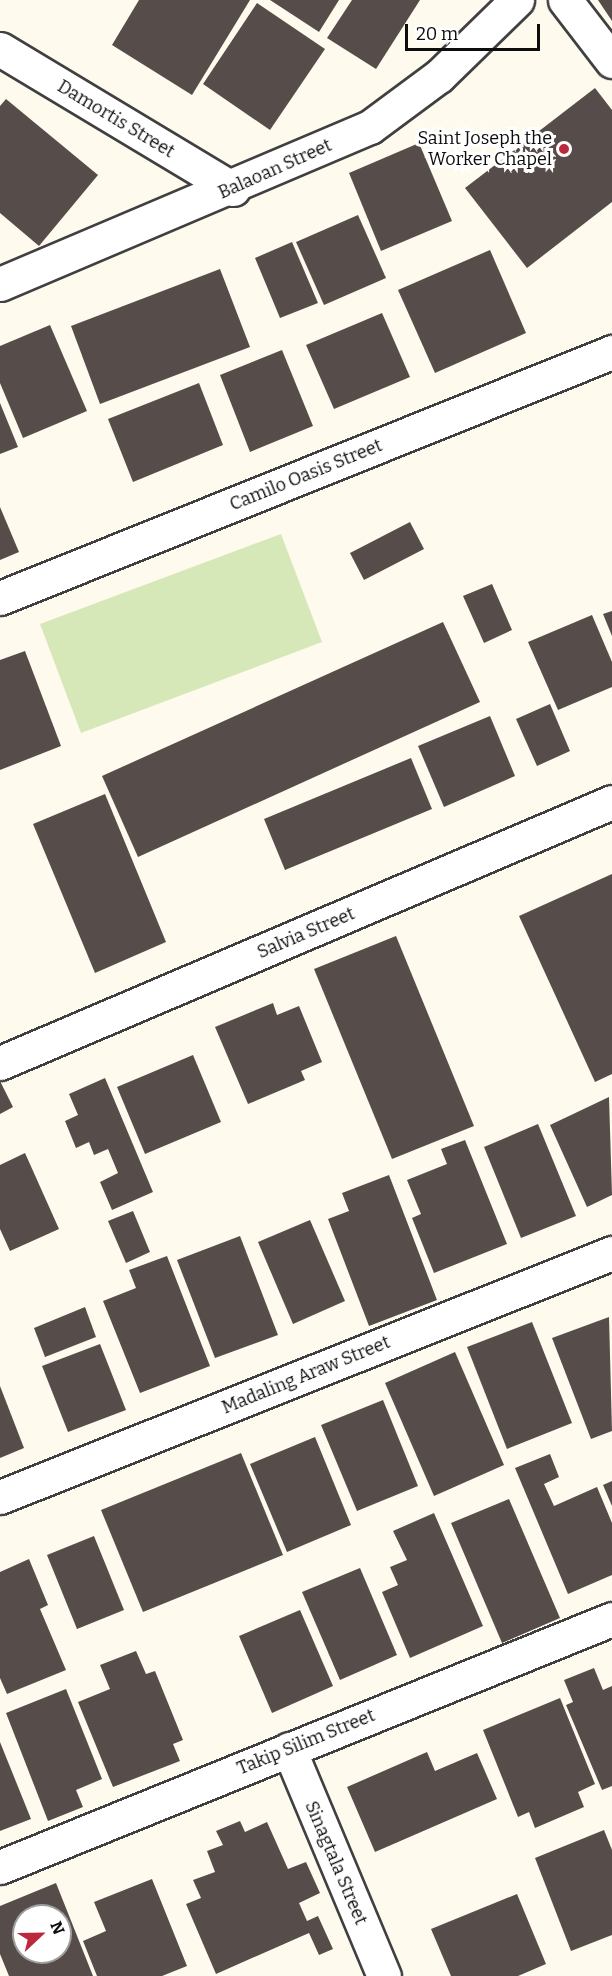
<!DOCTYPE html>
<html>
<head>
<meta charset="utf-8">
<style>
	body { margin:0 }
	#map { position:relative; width:612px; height:1976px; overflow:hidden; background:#fffaee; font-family:Bitter,serif }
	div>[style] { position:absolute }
	.green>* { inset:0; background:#d6e8b8 }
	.building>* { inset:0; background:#564d4a }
	.roads { filter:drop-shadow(2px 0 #404040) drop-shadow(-2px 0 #404040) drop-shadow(0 2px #404040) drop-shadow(0 -2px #404040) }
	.minor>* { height:33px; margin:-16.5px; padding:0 16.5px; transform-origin:16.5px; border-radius:16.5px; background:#fff }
	.dots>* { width:16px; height:16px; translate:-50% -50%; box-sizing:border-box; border:3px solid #fff; border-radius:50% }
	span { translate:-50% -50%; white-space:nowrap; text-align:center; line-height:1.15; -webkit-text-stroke:6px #fff; paint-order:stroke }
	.street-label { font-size:18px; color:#0d0d0d }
	.poi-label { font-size:18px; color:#0d0d0d }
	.right { translate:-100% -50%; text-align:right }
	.north { position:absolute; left:12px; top:1904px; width:60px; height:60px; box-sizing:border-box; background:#fff; border:2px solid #9e9e9e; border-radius:50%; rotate:68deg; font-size:16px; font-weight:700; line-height:24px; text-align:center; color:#0d0d0d }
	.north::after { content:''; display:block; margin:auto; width:21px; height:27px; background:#ba293d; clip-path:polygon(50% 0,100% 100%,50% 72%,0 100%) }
	.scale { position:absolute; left:405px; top:24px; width:135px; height:27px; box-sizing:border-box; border:3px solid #0d0d0d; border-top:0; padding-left:8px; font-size:18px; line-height:21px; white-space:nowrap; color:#0d0d0d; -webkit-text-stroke:4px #fff; paint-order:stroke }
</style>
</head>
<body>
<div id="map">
	<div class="green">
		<i style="clip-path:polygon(281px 534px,322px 642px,81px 733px,40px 624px)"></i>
	</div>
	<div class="building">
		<i style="clip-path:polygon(139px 0,250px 0,192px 95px,112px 45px)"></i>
		<i style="clip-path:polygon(270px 0,339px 0,319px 32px)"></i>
		<i style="clip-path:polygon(352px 0,420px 0,376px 69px,327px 38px)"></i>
		<i style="clip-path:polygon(598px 0,612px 0,612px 21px)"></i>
		<i style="clip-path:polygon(257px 3px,325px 49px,270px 130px,203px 84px)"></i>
		<i style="clip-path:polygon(595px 88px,612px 110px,612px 202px,527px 268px,465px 188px)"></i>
		<i style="clip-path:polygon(6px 99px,98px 175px,39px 246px,0 213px,0 106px)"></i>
		<i style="clip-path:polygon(419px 143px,452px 221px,381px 251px,349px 173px)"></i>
		<i style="clip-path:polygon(358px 215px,386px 278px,324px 305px,296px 242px)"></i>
		<i style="clip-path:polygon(292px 242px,318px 303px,280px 318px,255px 258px)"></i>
		<i style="clip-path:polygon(490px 250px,526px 333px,435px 373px,398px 290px)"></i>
		<i style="clip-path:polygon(220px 269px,250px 347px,100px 404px,71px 326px)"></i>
		<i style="clip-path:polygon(382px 313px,410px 377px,334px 409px,306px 345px)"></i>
		<i style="clip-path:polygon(50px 325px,87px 411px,23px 438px,0 383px,0 346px)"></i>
		<i style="clip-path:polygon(282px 350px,313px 426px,250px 452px,220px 375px)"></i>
		<i style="clip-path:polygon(199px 383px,223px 445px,133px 482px,108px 419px)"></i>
		<i style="clip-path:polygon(0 403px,18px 447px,0 454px)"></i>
		<i style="clip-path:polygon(0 507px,19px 552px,0 560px)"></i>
		<i style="clip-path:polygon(410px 522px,424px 549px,364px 580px,350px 553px)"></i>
		<i style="clip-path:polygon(492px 584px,512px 630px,484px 643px,463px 596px)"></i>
		<i style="clip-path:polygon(612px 611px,612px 636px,603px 614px)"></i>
		<i style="clip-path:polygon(592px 615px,612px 662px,612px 687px,558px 710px,528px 642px)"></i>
		<i style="clip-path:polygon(443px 622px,480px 702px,138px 857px,102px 776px)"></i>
		<i style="clip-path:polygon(25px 651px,61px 746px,0 770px,0 660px)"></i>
		<i style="clip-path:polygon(550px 704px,570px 751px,537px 766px,516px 719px)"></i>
		<i style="clip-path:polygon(490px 716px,515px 776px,444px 807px,418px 746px)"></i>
		<i style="clip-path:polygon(411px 758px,432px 809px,285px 870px,264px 819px)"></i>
		<i style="clip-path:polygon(105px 794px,166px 942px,95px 973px,33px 824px)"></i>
		<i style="clip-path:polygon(612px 874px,612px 1074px,595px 1082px,519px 916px)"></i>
		<i style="clip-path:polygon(396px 936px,474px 1126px,392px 1159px,314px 969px)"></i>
		<i style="clip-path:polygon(273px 1003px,277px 1015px,299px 1006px,322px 1062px,301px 1071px,305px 1080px,248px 1104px,215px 1027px)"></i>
		<i style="clip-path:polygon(193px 1055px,221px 1122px,145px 1154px,117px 1087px)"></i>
		<i style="clip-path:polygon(105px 1078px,153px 1192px,112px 1210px,100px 1182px,118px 1173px,108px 1149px,94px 1155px,89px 1142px,76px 1148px,65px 1121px,78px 1115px,69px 1094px)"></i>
		<i style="clip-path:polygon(0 1081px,13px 1107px,0 1114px)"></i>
		<i style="clip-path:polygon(609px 1097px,612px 1195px,587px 1207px,550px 1125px)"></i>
		<i style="clip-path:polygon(538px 1124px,576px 1216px,521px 1238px,484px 1147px)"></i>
		<i style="clip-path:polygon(465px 1140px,507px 1244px,434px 1273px,412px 1218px,421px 1214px,407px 1180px,447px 1164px,441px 1149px)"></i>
		<i style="clip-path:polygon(25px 1153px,59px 1229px,10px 1251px,0 1229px,0 1165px)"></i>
		<i style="clip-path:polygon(389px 1175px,437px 1300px,369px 1326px,328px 1219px,349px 1211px,342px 1193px)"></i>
		<i style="clip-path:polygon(133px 1211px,150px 1252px,126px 1263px,108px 1221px)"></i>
		<i style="clip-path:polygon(310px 1220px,345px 1301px,293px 1324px,258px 1242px)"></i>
		<i style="clip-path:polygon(240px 1236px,278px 1335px,215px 1358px,177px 1260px)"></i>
		<i style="clip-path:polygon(167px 1256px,210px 1366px,140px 1393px,103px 1301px,136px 1288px,129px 1270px)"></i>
		<i style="clip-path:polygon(85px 1307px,96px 1337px,45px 1357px,34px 1328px)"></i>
		<i style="clip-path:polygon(609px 1317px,612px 1431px,591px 1439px,552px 1338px)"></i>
		<i style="clip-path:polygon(532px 1322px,572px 1423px,507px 1449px,467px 1347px)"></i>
		<i style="clip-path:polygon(100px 1344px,126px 1410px,68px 1432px,42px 1366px)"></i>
		<i style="clip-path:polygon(455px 1352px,504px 1465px,434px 1496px,385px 1383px)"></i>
		<i style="clip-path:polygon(0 1386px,24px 1448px,0 1458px)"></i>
		<i style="clip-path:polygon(383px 1400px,418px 1486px,357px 1511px,321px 1425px)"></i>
		<i style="clip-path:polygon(315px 1437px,351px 1525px,287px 1552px,250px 1464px)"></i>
		<i style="clip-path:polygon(241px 1453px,283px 1555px,143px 1612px,101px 1510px)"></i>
		<i style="clip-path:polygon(550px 1454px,559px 1477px,544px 1484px,554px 1506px,597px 1487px,612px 1523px,612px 1575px,568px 1594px,515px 1468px)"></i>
		<i style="clip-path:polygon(612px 1481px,612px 1506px,603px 1485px)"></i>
		<i style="clip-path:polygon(509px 1499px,560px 1618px,502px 1643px,451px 1523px)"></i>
		<i style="clip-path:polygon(434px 1513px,483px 1626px,410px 1658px,382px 1592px,398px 1585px,390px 1567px,407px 1560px,393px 1531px)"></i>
		<i style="clip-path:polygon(94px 1536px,124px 1610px,77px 1629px,47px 1555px)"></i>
		<i style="clip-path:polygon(29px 1559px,48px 1605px,40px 1609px,66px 1670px,7px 1694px,0 1678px,0 1572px)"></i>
		<i style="clip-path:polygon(360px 1568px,397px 1655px,340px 1680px,302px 1592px)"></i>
		<i style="clip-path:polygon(300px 1610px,333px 1686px,272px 1713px,239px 1636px)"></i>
		<i style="clip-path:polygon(136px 1651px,146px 1674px,155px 1671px,183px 1740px,173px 1744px,180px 1761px,113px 1787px,78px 1702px,110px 1689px,100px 1665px)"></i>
		<i style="clip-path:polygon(594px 1668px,603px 1690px,612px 1686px,612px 1786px,602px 1790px,566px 1705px,573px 1702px,564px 1680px)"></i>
		<i style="clip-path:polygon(66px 1689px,102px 1779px,76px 1790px,83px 1807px,48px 1821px,6px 1713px)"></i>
		<i style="clip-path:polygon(560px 1698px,595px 1784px,578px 1792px,584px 1807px,535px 1828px,529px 1812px,518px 1817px,483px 1730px)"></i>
		<i style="clip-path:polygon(0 1742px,31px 1819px,0 1831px)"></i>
		<i style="clip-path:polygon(427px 1752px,435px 1771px,477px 1753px,497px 1799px,375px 1852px,347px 1787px)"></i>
		<i style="clip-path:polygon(240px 1821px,245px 1832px,267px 1822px,288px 1869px,306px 1862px,320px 1893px,299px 1903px,307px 1921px,318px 1916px,333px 1949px,319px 1955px,309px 1933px,216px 1974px,186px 1904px,201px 1898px,193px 1880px,215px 1872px,207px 1851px,223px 1845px,216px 1831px)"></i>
		<i style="clip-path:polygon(604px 1830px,612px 1850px,612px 1935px,571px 1951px,535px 1858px)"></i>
		<i style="clip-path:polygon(152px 1879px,187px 1966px,162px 1976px,97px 1976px,83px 1941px,106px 1931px,94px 1902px)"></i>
		<i style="clip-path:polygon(evenodd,56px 1883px,93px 1976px,9px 1976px,0 1954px,0 1906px,56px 1883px,24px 1916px,60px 1916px,60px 1952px,24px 1952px,24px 1916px)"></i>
		<i style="clip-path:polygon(517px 1894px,546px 1964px,518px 1976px,451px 1976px,431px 1929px)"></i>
	</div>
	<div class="roads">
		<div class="minor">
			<i style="left:565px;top:0;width:77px;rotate:52.4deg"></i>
			<i style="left:0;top:49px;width:272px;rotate:31deg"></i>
			<i style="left:0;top:284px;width:402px;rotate:-23deg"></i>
			<i style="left:370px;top:127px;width:86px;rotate:-36.5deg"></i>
			<i style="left:439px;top:76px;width:109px;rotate:-44.3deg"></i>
			<i style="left:0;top:598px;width:660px;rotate:-21.9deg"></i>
			<i style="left:0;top:1063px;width:665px;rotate:-23.1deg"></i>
			<i style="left:0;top:1497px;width:659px;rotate:-21.74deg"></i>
			<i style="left:289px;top:1749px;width:246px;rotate:67.3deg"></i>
			<i style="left:0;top:1867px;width:660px;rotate:-22.06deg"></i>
		</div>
	</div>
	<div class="dots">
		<i style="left:564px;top:149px;background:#ba293d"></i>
	</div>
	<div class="street-label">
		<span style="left:116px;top:119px;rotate:31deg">Damortis Street</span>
		<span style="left:275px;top:169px;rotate:-24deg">Balaoan Street</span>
		<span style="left:306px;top:475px;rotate:-22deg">Camilo Oasis Street</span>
		<span style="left:306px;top:933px;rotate:-23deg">Salvia Street</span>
		<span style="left:306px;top:1375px;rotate:-22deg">Madaling Araw Street</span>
		<span style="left:306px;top:1742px;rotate:-22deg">Takip Silim Street</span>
		<span style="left:336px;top:1863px;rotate:67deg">Sinagtala Street</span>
	</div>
	<div class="poi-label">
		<span class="right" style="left:552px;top:149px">Saint Joseph the<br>Worker Chapel</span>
	</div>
	<div class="north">N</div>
	<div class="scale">20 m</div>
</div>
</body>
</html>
